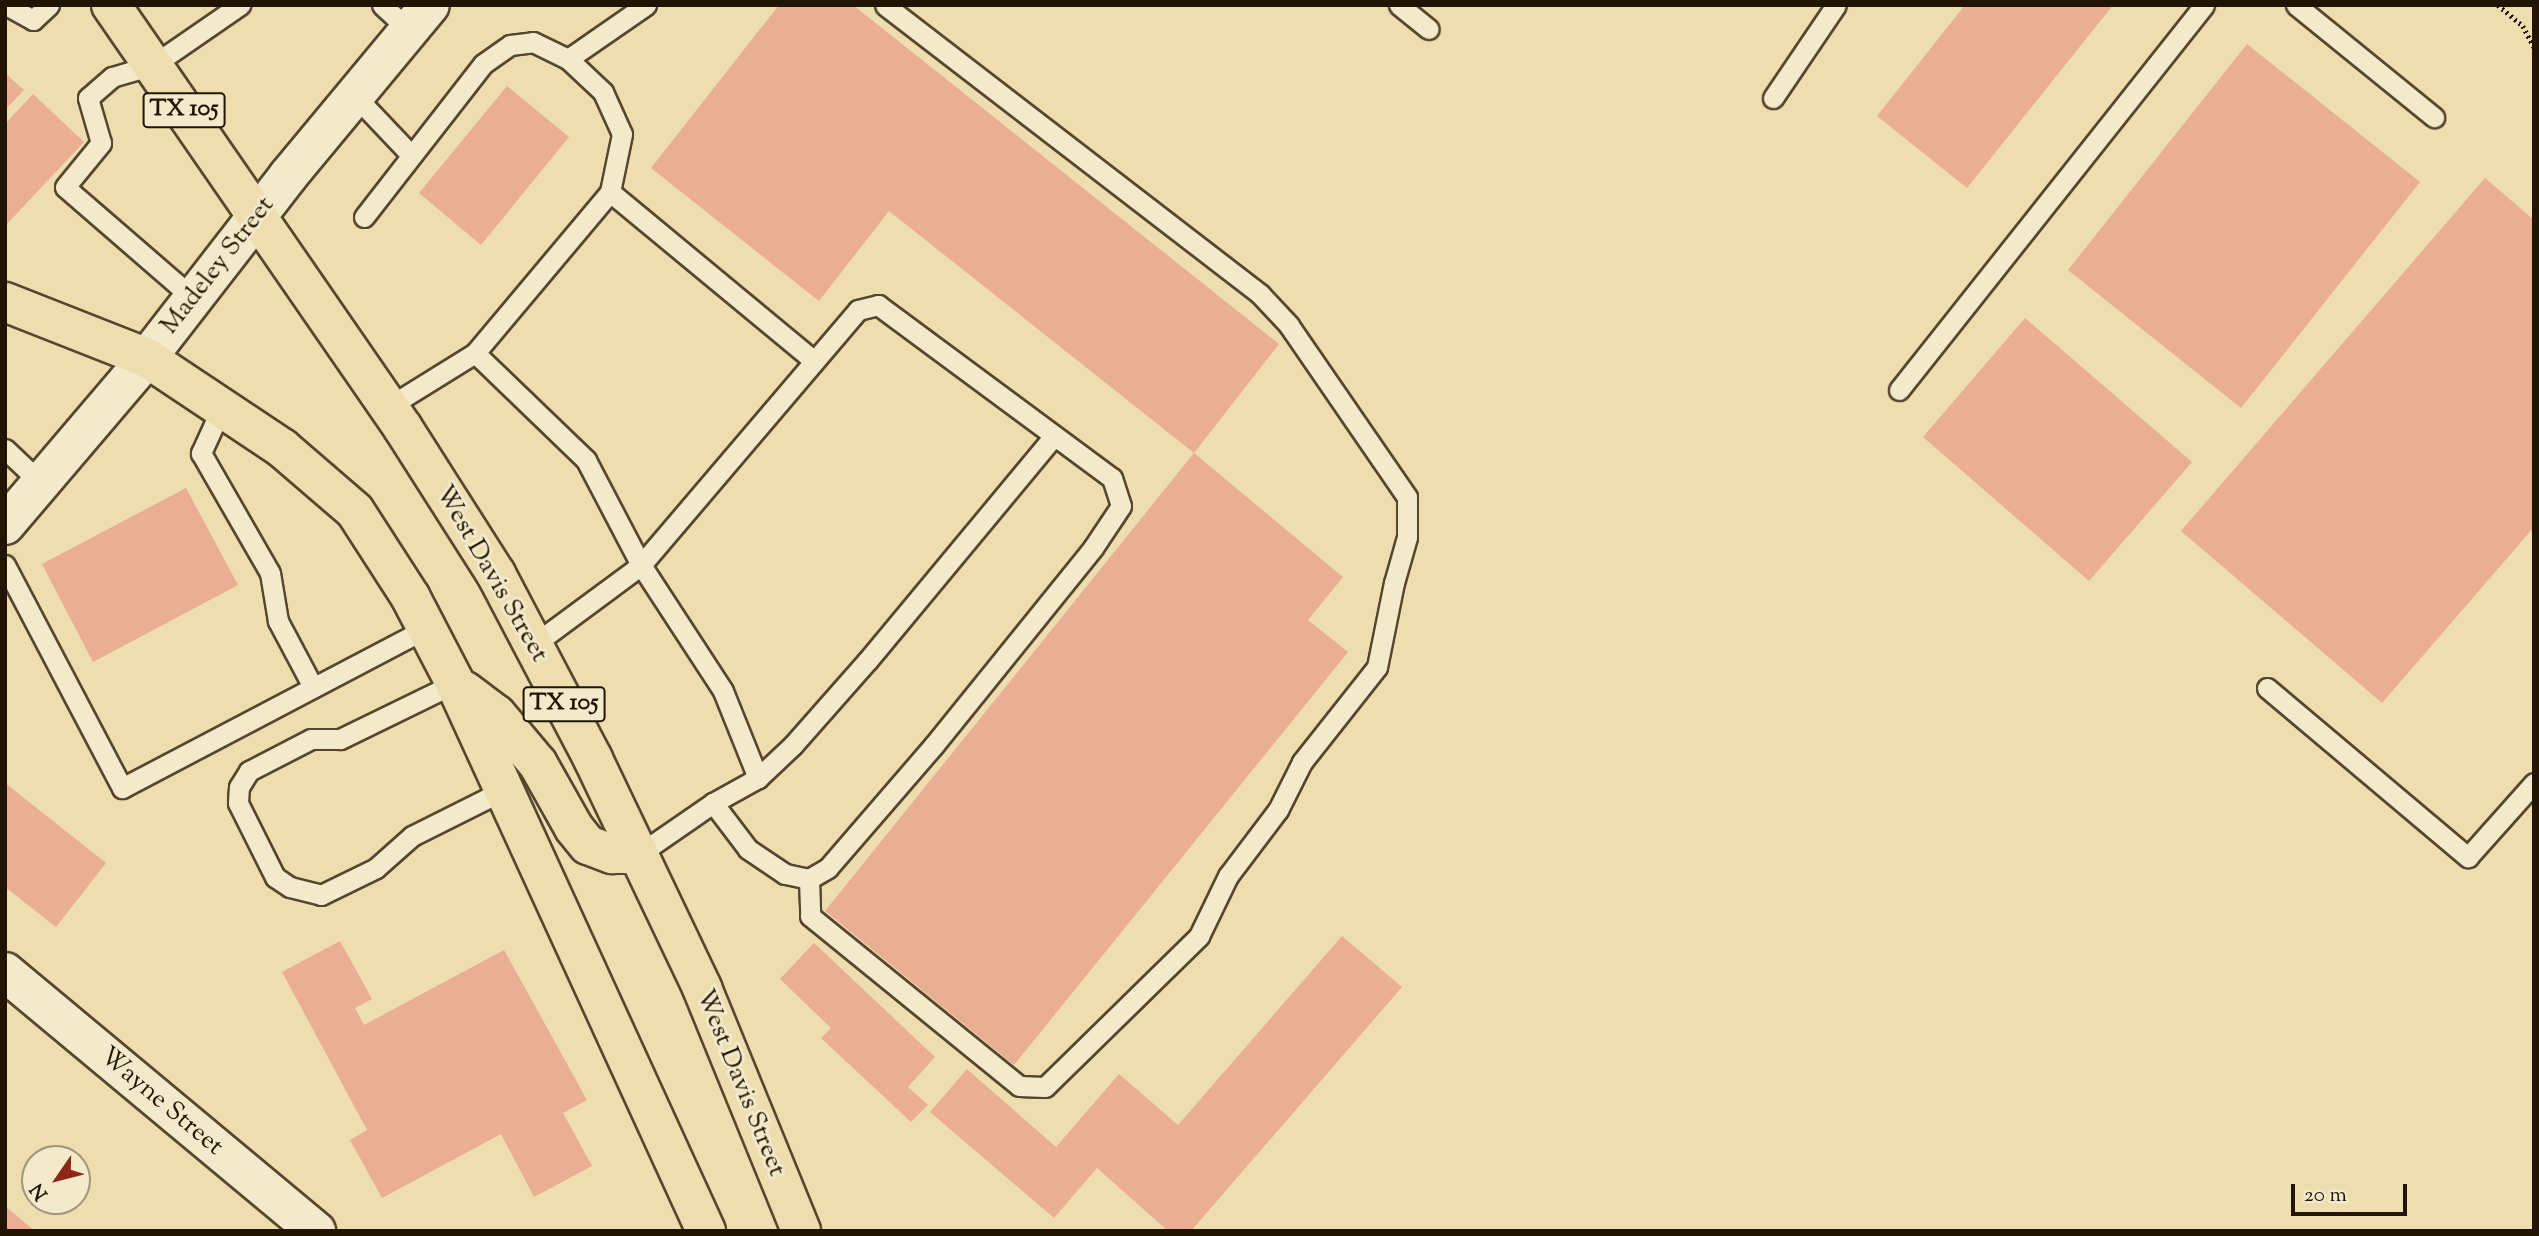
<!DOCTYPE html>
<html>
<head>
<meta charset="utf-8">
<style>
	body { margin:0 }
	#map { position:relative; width:2539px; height:1236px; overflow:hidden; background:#edddaf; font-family:"Sorts Mill Goudy",serif }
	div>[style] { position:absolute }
	.building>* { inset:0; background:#e9ae93 }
	.path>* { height:4.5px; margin-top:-2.25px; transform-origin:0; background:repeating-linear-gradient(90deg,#221402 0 2px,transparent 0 5.5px) }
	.roads { filter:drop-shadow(2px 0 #55462d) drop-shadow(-2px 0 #55462d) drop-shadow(0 2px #55462d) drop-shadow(0 -2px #55462d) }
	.service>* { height:19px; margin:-9.5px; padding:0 9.5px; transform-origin:9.5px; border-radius:9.5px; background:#f3e9cb }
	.minor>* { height:38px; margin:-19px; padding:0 19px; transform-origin:19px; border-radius:19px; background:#f3e9cb }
	.primary>* { height:38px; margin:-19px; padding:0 19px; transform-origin:19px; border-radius:19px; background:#edddaf }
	span { translate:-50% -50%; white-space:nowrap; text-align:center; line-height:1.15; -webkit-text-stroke:6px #f3e9cb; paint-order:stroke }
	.shield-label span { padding:2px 5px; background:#f3e9cb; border:2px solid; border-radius:5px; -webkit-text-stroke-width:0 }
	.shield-label { font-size:24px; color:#221402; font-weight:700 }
	.street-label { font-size:26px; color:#221402 }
	.frame { position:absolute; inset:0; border:7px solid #221402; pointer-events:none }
	.north { position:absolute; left:21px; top:1145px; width:70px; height:70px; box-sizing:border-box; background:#f3e9cb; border:2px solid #9f947b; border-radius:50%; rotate:235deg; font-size:19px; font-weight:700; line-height:28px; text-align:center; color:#221402 }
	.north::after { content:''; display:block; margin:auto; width:24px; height:32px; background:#8f2418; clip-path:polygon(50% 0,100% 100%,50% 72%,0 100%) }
	.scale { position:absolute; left:2291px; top:1184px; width:116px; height:32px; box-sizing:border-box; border:4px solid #221402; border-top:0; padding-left:9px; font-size:21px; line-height:24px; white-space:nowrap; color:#221402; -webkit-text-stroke:5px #f3e9cb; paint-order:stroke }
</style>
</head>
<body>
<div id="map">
	<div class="building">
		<i style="clip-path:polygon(779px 5px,853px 5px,1279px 344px,1194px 453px,889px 211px,819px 301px,651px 168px)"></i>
		<i style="clip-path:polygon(1965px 5px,2113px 5px,1967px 188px,1877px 116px)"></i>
		<i style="clip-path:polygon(2247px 44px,2420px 182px,2241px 408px,2068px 270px)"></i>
		<i style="clip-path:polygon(5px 73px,24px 90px,5px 110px)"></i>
		<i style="clip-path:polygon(507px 86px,569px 137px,481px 245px,419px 193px)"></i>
		<i style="clip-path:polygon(33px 94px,84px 142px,5px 226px,5px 124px)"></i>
		<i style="clip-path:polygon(2485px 178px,2534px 220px,2534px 527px,2382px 703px,2181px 531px)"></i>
		<i style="clip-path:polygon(2025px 318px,2192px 462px,2089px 581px,1923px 437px)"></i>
		<i style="clip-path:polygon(1194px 453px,1343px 577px,1308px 620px,1348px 652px,1014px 1065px,825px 911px)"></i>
		<i style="clip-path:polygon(186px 488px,238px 585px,93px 662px,42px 564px)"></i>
		<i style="clip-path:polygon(5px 783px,106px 863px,56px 927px,5px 887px)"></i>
		<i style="clip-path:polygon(1342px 936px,1402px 987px,1191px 1231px,1168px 1231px,1097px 1168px,1054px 1218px,930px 1112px,967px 1069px,1056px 1147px,1119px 1074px,1178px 1125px)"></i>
		<i style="clip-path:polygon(340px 941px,372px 999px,355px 1008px,364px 1025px,504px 950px,587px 1100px,563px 1113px,592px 1166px,534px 1197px,501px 1134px,382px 1198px,350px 1140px,367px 1130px,282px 972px)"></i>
		<i style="clip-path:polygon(814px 943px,935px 1057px,908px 1087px,928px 1105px,911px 1122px,821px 1038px,831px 1028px,780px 979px)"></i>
		<i style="clip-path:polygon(5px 1206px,35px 1231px,5px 1231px)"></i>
	</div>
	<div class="path">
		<i style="left:2498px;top:5px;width:33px;rotate:40deg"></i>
		<i style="left:2523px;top:26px;width:24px;rotate:62deg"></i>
	</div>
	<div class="roads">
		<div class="service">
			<i style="left:6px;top:5px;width:31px;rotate:29deg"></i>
			<i style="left:33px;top:20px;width:22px;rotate:-43deg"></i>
			<i style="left:382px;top:5px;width:38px;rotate:43deg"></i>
			<i style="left:1399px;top:5px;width:38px;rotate:39deg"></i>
			<i style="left:2296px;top:5px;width:178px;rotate:39.1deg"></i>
			<i style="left:568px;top:59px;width:95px;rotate:-34.7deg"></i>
			<i style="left:356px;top:97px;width:80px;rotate:46.5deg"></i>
			<i style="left:1773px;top:98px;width:112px;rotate:-55.9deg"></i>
			<i style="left:364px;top:217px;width:194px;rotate:-52.1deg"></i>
			<i style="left:483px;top:64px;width:33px;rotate:-35deg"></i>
			<i style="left:510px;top:45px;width:23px;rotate:-7deg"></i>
			<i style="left:533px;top:42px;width:39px;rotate:26deg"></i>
			<i style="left:568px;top:59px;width:48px;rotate:43.3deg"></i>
			<i style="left:603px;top:92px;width:46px;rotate:65.7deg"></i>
			<i style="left:622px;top:134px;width:59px;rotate:101.7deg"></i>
			<i style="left:193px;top:298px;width:169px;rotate:-139.1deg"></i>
			<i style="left:65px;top:187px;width:57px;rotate:-50.7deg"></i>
			<i style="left:101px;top:143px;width:47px;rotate:-106.1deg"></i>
			<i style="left:88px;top:98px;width:32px;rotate:-41deg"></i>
			<i style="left:112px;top:77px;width:43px;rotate:-16.3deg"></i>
			<i style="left:153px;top:65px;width:106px;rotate:-34.6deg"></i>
			<i style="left:475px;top:353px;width:210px;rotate:-50deg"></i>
			<i style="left:610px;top:192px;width:265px;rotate:39.6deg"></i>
			<i style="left:1899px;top:390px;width:491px;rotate:-51.6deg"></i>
			<i style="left:222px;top:407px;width:51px;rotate:114.5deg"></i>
			<i style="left:201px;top:453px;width:138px;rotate:60.1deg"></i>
			<i style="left:270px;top:573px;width:49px;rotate:80.5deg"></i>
			<i style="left:278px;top:621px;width:75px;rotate:62.1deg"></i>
			<i style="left:388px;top:407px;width:102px;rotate:-31.8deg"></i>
			<i style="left:475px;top:353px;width:154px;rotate:43.9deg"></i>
			<i style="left:586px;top:460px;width:119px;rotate:62.4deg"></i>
			<i style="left:641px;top:565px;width:150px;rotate:56.9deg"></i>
			<i style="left:723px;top:691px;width:94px;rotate:68.1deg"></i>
			<i style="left:758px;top:778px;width:51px;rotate:150.9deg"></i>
			<i style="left:713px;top:803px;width:90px;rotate:145.4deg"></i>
			<i style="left:5px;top:449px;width:50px;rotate:43.4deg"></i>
			<i style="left:5px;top:565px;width:252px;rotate:62.3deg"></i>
			<i style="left:122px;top:788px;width:344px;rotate:-27.7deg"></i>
			<i style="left:533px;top:645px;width:134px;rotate:-36.5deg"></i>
			<i style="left:641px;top:565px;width:335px;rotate:-49.6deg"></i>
			<i style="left:858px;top:310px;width:21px;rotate:-14deg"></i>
			<i style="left:878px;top:305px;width:291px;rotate:36.5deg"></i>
			<i style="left:1112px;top:478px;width:29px;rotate:72deg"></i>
			<i style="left:1121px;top:506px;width:50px;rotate:123.7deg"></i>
			<i style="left:1093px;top:548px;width:253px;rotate:128.9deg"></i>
			<i style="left:934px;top:745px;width:162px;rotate:130.8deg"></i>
			<i style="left:828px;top:868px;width:22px;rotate:150deg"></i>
			<i style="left:809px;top:879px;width:25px;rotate:-168deg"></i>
			<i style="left:785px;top:874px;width:45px;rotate:-146deg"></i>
			<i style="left:748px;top:849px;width:58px;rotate:-127.3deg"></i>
			<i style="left:455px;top:683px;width:128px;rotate:154deg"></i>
			<i style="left:340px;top:739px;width:29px;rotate:180deg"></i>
			<i style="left:311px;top:739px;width:70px;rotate:152.7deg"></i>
			<i style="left:249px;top:771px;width:19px;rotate:122deg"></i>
			<i style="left:239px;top:787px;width:16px;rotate:94deg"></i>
			<i style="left:238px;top:803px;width:83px;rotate:63.4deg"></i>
			<i style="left:275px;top:877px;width:18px;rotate:34deg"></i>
			<i style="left:290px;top:887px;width:32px;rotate:14deg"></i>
			<i style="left:321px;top:895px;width:61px;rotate:-26.1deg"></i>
			<i style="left:376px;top:868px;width:48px;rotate:-41.6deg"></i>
			<i style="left:412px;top:836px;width:105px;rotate:-26.6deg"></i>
			<i style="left:2267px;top:688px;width:263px;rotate:40.1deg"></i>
			<i style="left:2468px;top:857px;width:99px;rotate:-48.3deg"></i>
			<i style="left:758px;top:778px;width:48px;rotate:-43.3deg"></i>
			<i style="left:793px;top:745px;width:113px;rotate:-48.6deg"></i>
			<i style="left:868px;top:660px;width:291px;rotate:-50.3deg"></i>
			<i style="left:809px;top:879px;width:37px;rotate:88deg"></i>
			<i style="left:810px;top:916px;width:269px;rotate:39.1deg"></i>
			<i style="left:1019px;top:1086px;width:26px;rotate:2deg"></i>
			<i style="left:1045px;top:1087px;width:216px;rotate:-44.4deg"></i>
			<i style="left:1199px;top:936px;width:67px;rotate:-64.2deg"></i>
			<i style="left:1228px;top:876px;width:83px;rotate:-52.9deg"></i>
			<i style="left:1278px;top:810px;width:54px;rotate:-63.4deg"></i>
			<i style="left:1302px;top:762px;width:121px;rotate:-51.7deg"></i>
			<i style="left:1377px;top:667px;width:86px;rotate:-78.6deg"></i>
			<i style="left:1394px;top:583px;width:48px;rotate:-74.2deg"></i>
			<i style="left:1407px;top:537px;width:40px;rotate:-90deg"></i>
			<i style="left:1407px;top:497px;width:209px;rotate:-124.5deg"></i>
			<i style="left:1289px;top:325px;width:42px;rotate:-133.1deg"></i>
			<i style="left:1260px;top:294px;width:473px;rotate:-142.4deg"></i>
		</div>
		<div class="minor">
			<i style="left:5px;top:525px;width:219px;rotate:-49.6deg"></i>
			<i style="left:147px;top:358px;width:230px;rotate:-52.2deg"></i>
			<i style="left:288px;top:176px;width:222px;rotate:-50.3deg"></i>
			<i style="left:5px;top:972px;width:405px;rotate:39.8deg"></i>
		</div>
		<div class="primary">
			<i style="left:111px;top:5px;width:514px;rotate:55.38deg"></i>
			<i style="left:403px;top:428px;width:173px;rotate:57.5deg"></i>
			<i style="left:496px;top:574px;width:209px;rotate:62.3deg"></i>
			<i style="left:593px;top:759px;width:254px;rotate:64.5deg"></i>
			<i style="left:702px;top:988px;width:262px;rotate:67.8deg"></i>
			<i style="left:5px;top:302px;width:153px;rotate:21.5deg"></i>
			<i style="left:147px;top:358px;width:162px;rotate:33.7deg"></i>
			<i style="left:282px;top:448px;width:96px;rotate:40.8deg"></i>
			<i style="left:355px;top:511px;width:103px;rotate:57.2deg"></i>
			<i style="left:411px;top:598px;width:96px;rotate:62.6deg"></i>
			<i style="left:455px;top:683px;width:603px;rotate:65.39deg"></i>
			<i style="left:465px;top:691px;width:39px;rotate:37deg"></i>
			<i style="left:496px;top:714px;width:65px;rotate:50deg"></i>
			<i style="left:538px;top:764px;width:73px;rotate:60.6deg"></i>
			<i style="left:574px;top:828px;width:22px;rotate:51deg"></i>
			<i style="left:588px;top:845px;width:26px;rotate:21deg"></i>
			<i style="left:612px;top:854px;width:27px"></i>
		</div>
	</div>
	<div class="shield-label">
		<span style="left:184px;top:110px">TX 105</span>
		<span style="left:564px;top:704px">TX 105</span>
	</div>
	<div class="street-label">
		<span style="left:218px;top:266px;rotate:-52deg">Madeley Street</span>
		<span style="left:491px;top:574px;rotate:60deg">West Davis Street</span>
		<span style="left:740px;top:1083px;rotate:68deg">West Davis Street</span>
		<span style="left:161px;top:1102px;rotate:40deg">Wayne Street</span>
	</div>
	<div class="frame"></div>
	<div class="north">N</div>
	<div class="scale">20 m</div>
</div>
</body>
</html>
